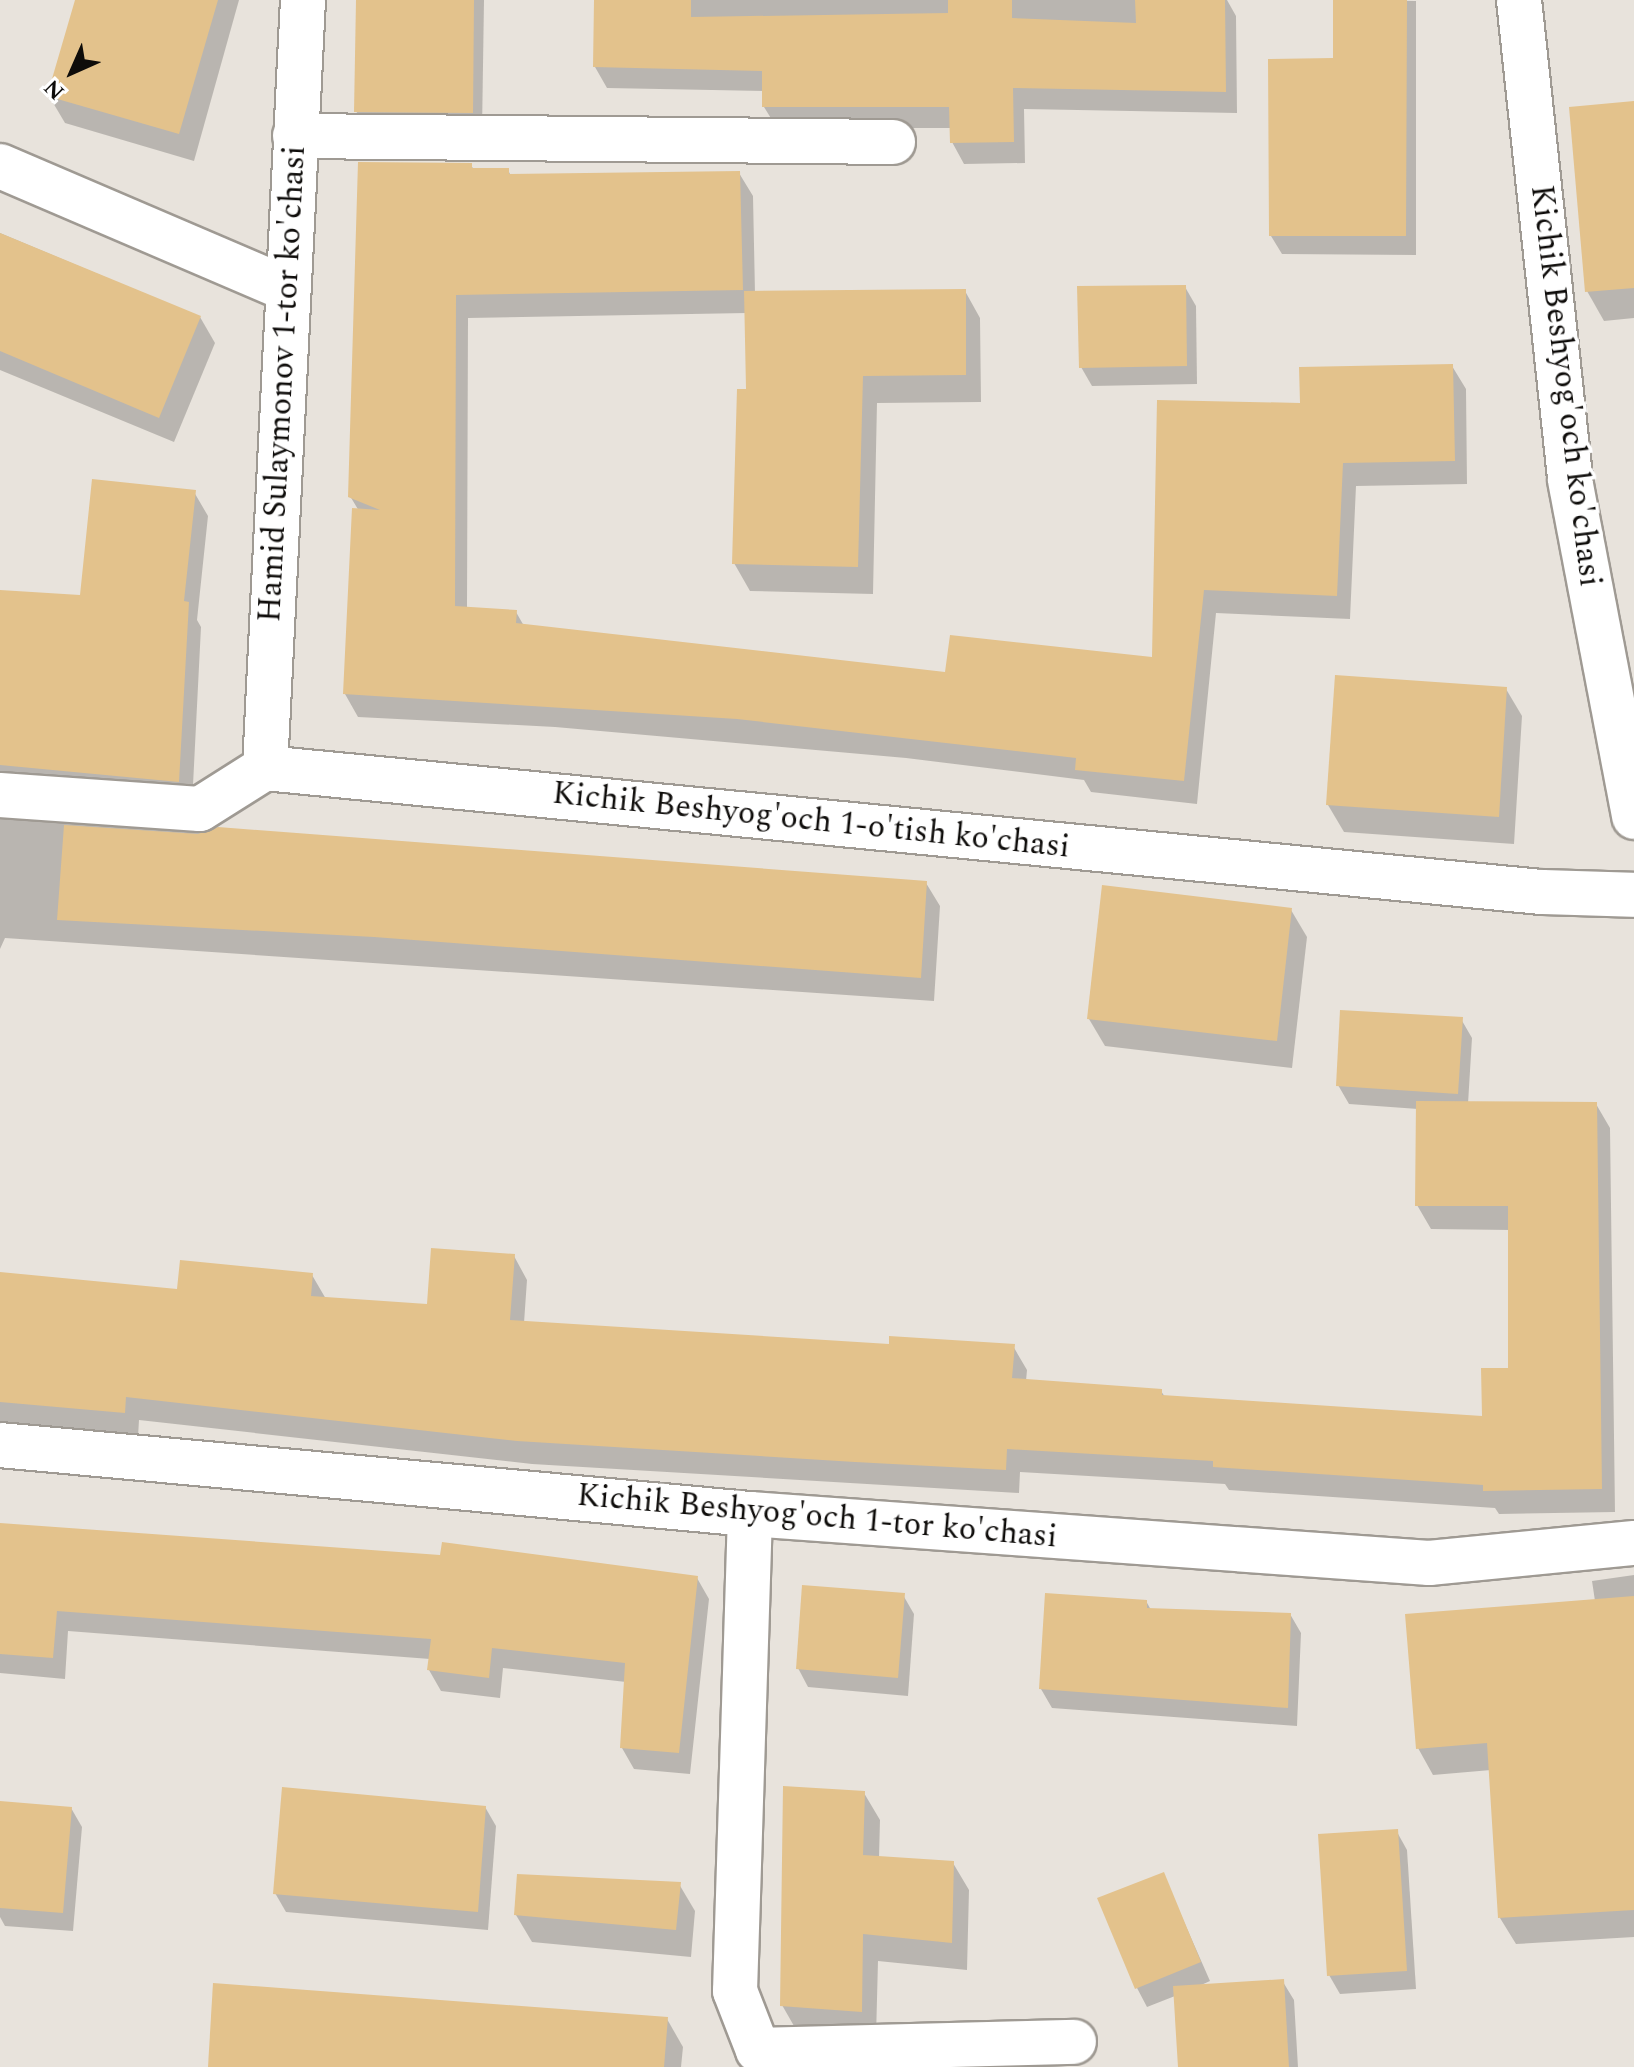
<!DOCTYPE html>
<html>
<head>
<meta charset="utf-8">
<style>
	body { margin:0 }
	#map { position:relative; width:1634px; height:2067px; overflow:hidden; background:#e8e3dc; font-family:Spectral,serif }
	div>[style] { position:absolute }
	.shadow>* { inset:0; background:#0003 }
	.building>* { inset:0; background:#e3c28c }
	.roads { filter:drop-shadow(2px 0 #9f9a93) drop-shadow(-2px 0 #9f9a93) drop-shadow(0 2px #9f9a93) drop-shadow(0 -2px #9f9a93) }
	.minor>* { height:44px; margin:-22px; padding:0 22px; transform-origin:22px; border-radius:22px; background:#fff }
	span { translate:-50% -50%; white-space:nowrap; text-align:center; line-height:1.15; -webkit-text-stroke:7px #fff; paint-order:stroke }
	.street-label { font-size:32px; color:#0e0c0a }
	.north { position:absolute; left:32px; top:32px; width:80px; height:80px; -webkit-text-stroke:6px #fff; paint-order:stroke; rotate:225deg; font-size:22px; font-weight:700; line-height:32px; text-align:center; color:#0e0c0a }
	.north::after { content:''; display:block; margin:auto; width:28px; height:36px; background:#0e0c0a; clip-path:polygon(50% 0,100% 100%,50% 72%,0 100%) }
</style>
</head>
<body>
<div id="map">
	<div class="shadow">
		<i style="clip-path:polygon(77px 0,239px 0,194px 161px,65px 123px,49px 96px)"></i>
		<i style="clip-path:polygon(358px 0,484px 0,482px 131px,367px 130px,356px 111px)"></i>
		<i style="clip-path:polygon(596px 0,1227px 0,1236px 16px,1237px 113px,1024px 109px,1025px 163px,964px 164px,952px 142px,952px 128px,777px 128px,764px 107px,764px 91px,607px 88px,595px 67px)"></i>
		<i style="clip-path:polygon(1335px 0,1416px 1px,1416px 255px,1282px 254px,1271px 236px,1335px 60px)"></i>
		<i style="clip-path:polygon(1634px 103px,1634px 318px,1604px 321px,1587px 291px)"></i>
		<i style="clip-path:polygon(471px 165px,474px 170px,508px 170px,511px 176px,739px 173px,753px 196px,755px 293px,965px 291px,980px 318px,981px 402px,877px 403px,873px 594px,750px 591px,734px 563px,748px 391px,747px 313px,468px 318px,467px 609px,516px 612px,524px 626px,947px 674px,1154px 660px,1302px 405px,1452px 366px,1466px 389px,1467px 484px,1356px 486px,1350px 619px,1216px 613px,1197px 804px,1091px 792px,1084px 780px,906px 758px,555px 727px,358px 717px,345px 694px,359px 511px,350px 496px)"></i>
		<i style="clip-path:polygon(0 233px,200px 317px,215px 343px,174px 442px,0 370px)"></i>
		<i style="clip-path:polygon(1185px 287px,1196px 306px,1197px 384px,1092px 386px,1081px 367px)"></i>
		<i style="clip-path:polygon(194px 492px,208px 516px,197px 620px,201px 627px,192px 805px,0 798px,0 592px,81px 597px)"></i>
		<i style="clip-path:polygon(1506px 689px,1522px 716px,1514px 844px,1344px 832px,1328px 805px)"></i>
		<i style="clip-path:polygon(0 819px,926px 883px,940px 906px,934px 1001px,5px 938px,0 949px)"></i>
		<i style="clip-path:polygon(1291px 910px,1307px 937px,1292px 1068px,1105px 1046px,1089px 1019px)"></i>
		<i style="clip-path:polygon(1461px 1019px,1472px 1038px,1468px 1104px,1596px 1104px,1610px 1128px,1615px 1512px,1499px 1514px,1495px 1508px,1229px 1490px,1225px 1484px,1020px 1472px,1019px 1493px,532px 1464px,139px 1420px,138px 1437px,0 1423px,0 1274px,179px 1291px,312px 1275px,326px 1299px,429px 1306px,514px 1256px,527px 1280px,524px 1323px,890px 1346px,1013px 1346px,1027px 1370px,1026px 1381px,1161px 1391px,1165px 1397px,1484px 1418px,1510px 1370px,1510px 1230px,1431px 1229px,1417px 1205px,1418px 1109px,1349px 1104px,1338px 1085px)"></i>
		<i style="clip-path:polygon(0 1525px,697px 1578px,709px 1599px,690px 1774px,634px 1769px,622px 1748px,626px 1682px,503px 1668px,500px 1698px,441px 1691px,429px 1670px,430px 1659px,68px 1631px,65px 1679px,0 1673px)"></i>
		<i style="clip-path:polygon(1634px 1575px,1634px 1937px,1516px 1944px,1500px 1918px,1491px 1770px,1433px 1775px,1418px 1748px,1595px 1601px,1592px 1581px)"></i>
		<i style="clip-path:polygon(903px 1595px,914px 1614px,908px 1696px,808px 1687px,798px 1668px)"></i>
		<i style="clip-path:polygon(1146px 1601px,1151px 1610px,1290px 1614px,1301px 1633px,1297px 1726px,1052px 1708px,1041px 1689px)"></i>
		<i style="clip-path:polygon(864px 1793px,880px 1820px,879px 1858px,953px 1863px,969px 1890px,967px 1970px,878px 1961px,876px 2038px,798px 2033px,782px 2005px)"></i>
		<i style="clip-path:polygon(485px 1807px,496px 1826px,488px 1930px,286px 1912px,275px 1893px)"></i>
		<i style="clip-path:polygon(71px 1808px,82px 1827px,73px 1931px,5px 1926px,0 1917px,0 1836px)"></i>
		<i style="clip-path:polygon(1397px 1832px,1407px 1850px,1416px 1989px,1340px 1994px,1329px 1975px)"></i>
		<i style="clip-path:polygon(1163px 1874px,1210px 1981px,1199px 1986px,1283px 1982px,1294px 2000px,1298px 2067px,1180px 2067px,1175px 1996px,1147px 2007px,1137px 1988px)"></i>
		<i style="clip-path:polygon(679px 1884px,695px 1911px,691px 1957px,532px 1942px,516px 1915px)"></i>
		<i style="clip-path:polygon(667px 2019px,683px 2047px,681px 2067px,210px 2067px)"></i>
	</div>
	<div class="building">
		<i style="clip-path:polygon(75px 0,218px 0,179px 134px,47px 96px)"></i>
		<i style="clip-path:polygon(356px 0,474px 0,473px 113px,354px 112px)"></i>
		<i style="clip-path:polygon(594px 0,691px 0,691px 17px,948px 13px,948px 0,1012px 0,1012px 18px,1136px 23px,1135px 0,1225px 0,1226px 92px,1013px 88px,1014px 142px,950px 143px,949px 107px,762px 107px,762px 71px,593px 67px)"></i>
		<i style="clip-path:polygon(1333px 0,1407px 0,1406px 236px,1269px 236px,1268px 59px,1333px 58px)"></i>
		<i style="clip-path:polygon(1634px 101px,1634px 288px,1585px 292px,1569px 107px)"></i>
		<i style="clip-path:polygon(358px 162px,472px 163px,472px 168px,509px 168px,509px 174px,740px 171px,743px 290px,456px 295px,455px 606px,517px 610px,516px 623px,945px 672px,950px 635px,1152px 657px,1157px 400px,1300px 403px,1299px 367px,1453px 364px,1455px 461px,1343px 463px,1337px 596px,1204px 590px,1184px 781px,1075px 770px,1076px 758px,737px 719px,343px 694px,352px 508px,380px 510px,348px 497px)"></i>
		<i style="clip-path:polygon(0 233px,201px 316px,159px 418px,0 351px)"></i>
		<i style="clip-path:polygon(1186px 285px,1187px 366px,1079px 368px,1077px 286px)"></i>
		<i style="clip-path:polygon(966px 289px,966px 375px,863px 376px,858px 567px,732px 564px,737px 389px,746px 389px,744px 291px)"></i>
		<i style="clip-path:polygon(92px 479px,196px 490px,184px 601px,189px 602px,179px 782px,0 765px,0 590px,80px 595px)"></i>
		<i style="clip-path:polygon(1335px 675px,1507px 687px,1499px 817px,1326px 805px)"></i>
		<i style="clip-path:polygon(64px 825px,198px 834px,218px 827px,927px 881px,921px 978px,374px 937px,57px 920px)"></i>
		<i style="clip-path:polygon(1102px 885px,1292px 908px,1277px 1041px,1087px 1019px)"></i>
		<i style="clip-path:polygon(1340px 1010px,1463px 1017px,1458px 1094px,1336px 1086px)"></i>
		<i style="clip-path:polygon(1416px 1101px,1597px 1102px,1602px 1489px,1483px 1491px,1483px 1485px,1213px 1467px,1213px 1461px,1007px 1449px,1006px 1470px,855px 1462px,517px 1441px,126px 1397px,125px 1413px,0 1402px,0 1272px,177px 1289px,180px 1260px,313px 1273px,311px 1296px,427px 1304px,431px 1248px,515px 1254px,510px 1320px,889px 1344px,889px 1336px,1015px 1344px,1012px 1378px,1162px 1389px,1162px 1395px,1482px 1416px,1481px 1368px,1508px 1368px,1508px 1206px,1415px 1206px)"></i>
		<i style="clip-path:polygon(0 1523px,440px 1555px,442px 1542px,698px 1576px,679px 1753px,620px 1748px,625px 1663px,492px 1648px,489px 1678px,427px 1670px,431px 1639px,57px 1611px,53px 1658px,0 1654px)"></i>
		<i style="clip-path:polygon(802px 1585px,905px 1593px,898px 1678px,796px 1669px)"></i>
		<i style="clip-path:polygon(1045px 1593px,1147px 1600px,1147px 1608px,1291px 1613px,1288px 1708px,1039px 1689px)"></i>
		<i style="clip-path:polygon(1634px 1596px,1634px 1910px,1498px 1918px,1487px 1743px,1416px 1749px,1405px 1614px)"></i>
		<i style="clip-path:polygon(783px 1786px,865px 1791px,863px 1855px,954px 1861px,952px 1943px,863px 1934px,862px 2012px,780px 2006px)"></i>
		<i style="clip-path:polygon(282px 1787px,486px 1806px,478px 1912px,273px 1894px)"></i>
		<i style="clip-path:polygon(0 1801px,72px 1807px,63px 1913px,0 1908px)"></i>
		<i style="clip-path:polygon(1398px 1829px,1407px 1971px,1327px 1976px,1318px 1834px)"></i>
		<i style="clip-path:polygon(1164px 1872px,1201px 1962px,1135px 1989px,1097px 1898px)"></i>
		<i style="clip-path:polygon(517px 1874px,681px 1882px,676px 1930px,514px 1915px)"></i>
		<i style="clip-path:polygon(1284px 1979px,1289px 2067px,1178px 2067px,1173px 1986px)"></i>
		<i style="clip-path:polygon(213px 1983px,668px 2017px,664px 2067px,208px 2067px)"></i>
	</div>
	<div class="roads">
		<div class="minor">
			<i style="left:1519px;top:0;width:483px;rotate:83.9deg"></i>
			<i style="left:1570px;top:480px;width:343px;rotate:79.2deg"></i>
			<i style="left:295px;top:136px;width:598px;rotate:0.57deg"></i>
			<i style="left:0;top:166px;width:312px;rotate:23.2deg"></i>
			<i style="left:265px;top:768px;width:769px;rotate:-87.17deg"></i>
			<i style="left:0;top:795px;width:200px;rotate:4deg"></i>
			<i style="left:200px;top:809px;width:77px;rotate:-32.2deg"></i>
			<i style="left:265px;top:768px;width:1282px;rotate:5.55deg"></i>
			<i style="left:1541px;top:892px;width:93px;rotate:1.8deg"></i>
			<i style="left:0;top:1445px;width:753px;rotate:5.26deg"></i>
			<i style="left:750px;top:1514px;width:681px;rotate:4.13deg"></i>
			<i style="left:1429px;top:1563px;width:206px;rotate:-5.6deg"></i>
			<i style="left:750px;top:1514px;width:477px;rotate:91.8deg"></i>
			<i style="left:735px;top:1991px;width:63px;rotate:68.7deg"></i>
			<i style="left:758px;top:2050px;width:316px;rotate:-1.5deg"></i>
		</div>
	</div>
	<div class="street-label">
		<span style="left:283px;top:384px;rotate:-87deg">Hamid Sulaymonov 1-tor ko'chasi</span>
		<span style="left:1565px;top:386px;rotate:83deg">Kichik Beshyog'och ko'chasi</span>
		<span style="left:811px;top:821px;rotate:6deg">Kichik Beshyog'och 1-o'tish ko'chasi</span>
		<span style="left:817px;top:1517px;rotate:5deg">Kichik Beshyog'och 1-tor ko'chasi</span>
	</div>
	<div class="north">N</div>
</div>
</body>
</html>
